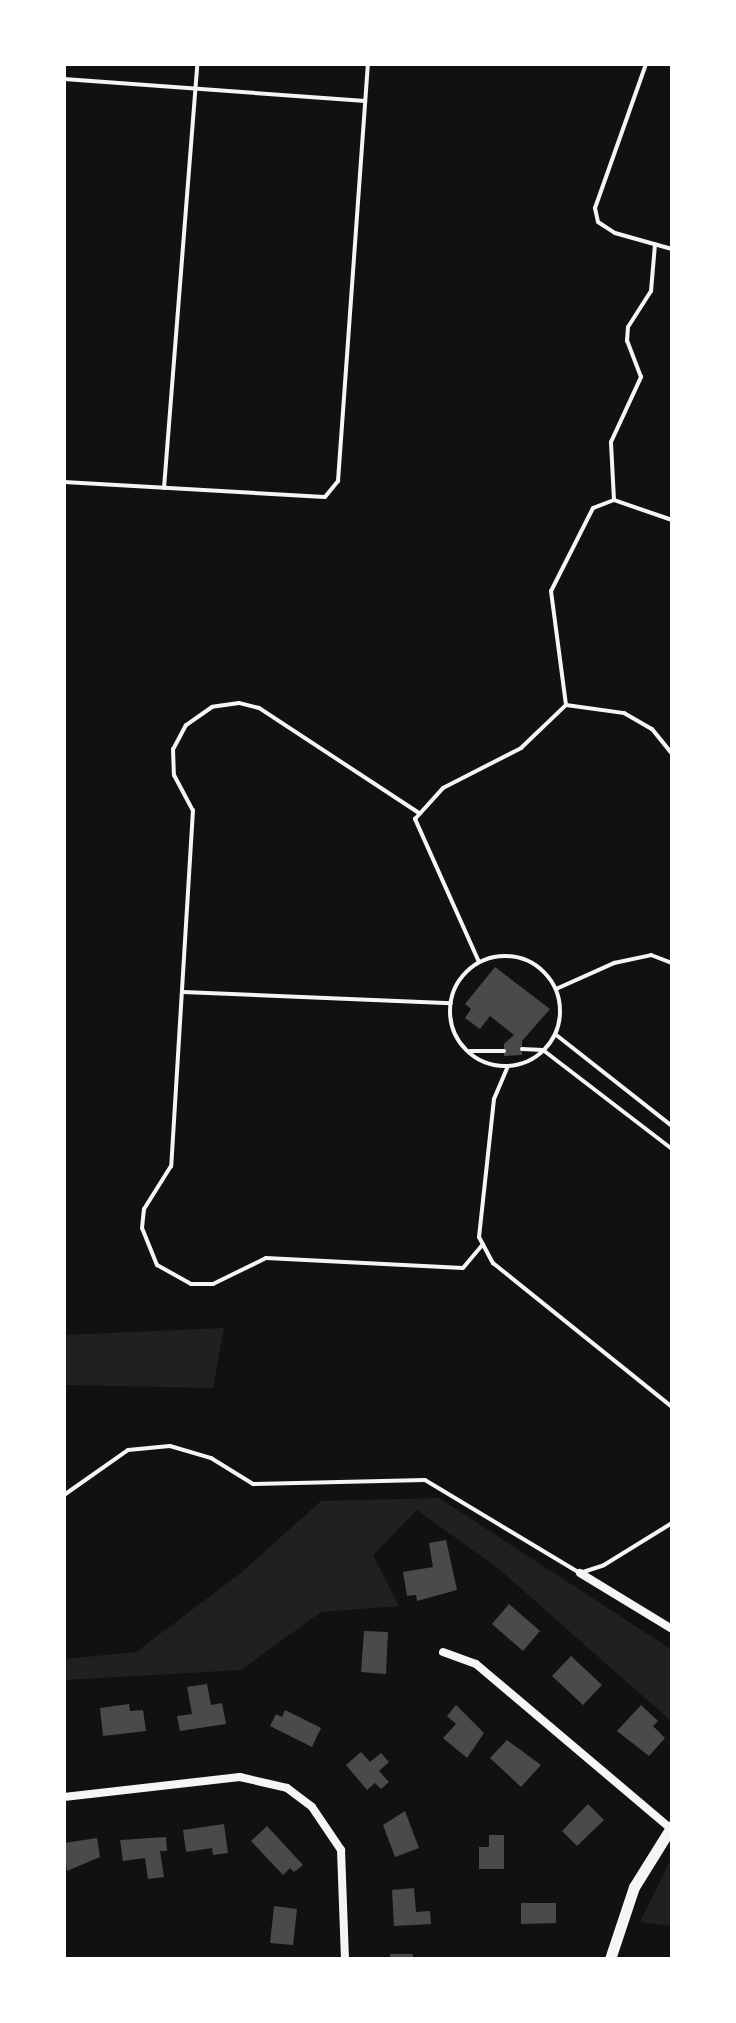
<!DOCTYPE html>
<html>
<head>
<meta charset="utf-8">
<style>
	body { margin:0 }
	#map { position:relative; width:736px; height:2023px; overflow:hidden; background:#111; font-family:"Source Sans 3",sans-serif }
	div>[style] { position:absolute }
	.green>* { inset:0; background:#202020 }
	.building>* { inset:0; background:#4a4a4a }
	.service>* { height:4px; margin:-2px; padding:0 2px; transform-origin:2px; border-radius:2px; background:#f5f5f5 }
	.service>.ring { margin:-2px; padding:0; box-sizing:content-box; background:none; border:4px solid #f5f5f5; border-radius:50% }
	.minor>* { height:8px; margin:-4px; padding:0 4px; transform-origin:4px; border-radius:4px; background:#f5f5f5 }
	.tertiary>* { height:11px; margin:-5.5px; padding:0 5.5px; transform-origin:5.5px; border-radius:5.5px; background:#f5f5f5 }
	span { translate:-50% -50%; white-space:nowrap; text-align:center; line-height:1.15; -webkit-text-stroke:7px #fff; paint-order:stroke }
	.frame { position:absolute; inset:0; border:66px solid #fff; pointer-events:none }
</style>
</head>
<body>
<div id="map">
	<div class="green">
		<i style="clip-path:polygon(224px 1328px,213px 1388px,64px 1385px,64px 1335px)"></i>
		<i style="clip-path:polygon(439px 1498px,672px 1650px,672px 1722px,499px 1569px,417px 1510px,373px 1555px,399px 1606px,321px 1612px,241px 1670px,64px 1680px,64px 1659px,136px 1652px,241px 1573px,321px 1501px)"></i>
		<i style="clip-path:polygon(672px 1858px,672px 1926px,640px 1922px,668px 1865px)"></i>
	</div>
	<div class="building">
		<i style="clip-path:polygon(495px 967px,550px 1009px,522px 1041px,522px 1055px,504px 1056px,504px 1044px,514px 1035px,490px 1016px,480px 1029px,465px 1018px,471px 1009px,465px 1004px)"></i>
		<i style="clip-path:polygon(446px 1540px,457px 1590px,417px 1601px,416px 1595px,407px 1596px,403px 1572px,433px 1567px,429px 1543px)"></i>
		<i style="clip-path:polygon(509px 1604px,540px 1631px,523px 1651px,492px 1624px)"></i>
		<i style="clip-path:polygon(364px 1631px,388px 1632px,386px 1674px,361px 1672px)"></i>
		<i style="clip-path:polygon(571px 1656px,602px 1685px,583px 1705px,552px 1676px)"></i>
		<i style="clip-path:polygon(207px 1684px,211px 1705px,222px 1703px,226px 1724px,180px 1731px,177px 1716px,192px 1714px,187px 1687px)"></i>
		<i style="clip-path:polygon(129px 1704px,130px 1711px,143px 1710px,146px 1731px,103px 1736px,100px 1708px)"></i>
		<i style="clip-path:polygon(456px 1705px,484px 1733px,467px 1758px,443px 1738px,456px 1724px,447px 1716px)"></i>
		<i style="clip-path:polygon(641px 1705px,658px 1721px,653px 1726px,665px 1738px,649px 1756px,617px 1731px)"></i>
		<i style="clip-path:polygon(285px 1710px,321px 1728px,312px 1747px,270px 1726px,276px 1714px,282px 1717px)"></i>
		<i style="clip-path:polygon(507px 1740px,541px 1765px,521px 1787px,490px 1758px)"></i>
		<i style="clip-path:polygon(361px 1752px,370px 1762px,381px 1753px,389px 1762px,379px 1771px,389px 1782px,381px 1789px,375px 1783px,367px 1790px,346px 1765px)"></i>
		<i style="clip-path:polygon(588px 1804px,604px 1820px,577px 1846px,562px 1831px)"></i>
		<i style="clip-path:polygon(405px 1811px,419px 1848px,395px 1857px,383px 1825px)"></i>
		<i style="clip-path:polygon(224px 1824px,228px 1853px,213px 1855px,212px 1848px,186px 1852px,183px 1830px)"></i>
		<i style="clip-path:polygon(267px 1826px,303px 1865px,294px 1872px,290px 1868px,283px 1875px,251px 1841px)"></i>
		<i style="clip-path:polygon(489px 1835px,504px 1835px,504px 1869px,479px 1869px,479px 1847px,489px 1847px)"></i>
		<i style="clip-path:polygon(166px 1837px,167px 1851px,160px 1851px,164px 1877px,148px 1879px,145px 1858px,123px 1861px,120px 1840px)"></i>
		<i style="clip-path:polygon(97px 1838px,100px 1857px,67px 1871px,64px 1843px)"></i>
		<i style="clip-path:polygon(414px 1888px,416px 1912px,430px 1911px,431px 1924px,394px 1926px,392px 1890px)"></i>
		<i style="clip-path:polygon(521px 1903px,556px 1903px,556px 1923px,521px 1924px)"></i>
		<i style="clip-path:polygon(274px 1906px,297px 1909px,293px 1945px,270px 1943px)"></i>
		<i style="clip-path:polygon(390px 1954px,413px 1954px,413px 1959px,390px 1959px)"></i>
	</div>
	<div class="service">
		<i style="left:646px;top:64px;width:153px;rotate:109.5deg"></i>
		<i style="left:595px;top:208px;width:14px;rotate:78deg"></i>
		<i style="left:598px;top:222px;width:20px;rotate:33deg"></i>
		<i style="left:615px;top:233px;width:59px;rotate:15.7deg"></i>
		<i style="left:64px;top:79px;width:302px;rotate:4.2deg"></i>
		<i style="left:64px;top:482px;width:261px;rotate:3.3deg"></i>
		<i style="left:325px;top:497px;width:21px;rotate:-51deg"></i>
		<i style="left:338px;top:481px;width:418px;rotate:-85.9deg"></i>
		<i style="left:164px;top:488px;width:425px;rotate:-85.5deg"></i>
		<i style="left:614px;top:500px;width:58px;rotate:-93deg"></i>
		<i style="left:611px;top:442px;width:72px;rotate:-65.2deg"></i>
		<i style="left:641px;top:377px;width:39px;rotate:-111deg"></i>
		<i style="left:627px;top:341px;width:14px;rotate:-86deg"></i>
		<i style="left:628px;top:327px;width:43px;rotate:-57.4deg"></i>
		<i style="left:651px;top:291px;width:47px;rotate:-85.1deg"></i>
		<i style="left:672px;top:520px;width:61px;rotate:-161deg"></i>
		<i style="left:614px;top:500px;width:22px;rotate:159deg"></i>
		<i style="left:593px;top:508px;width:93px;rotate:116.8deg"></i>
		<i style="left:551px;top:591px;width:115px;rotate:82.5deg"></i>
		<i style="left:566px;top:705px;width:59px;rotate:7.9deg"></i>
		<i style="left:624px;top:713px;width:32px;rotate:30deg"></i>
		<i style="left:652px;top:729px;width:32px;rotate:51deg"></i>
		<i style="left:419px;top:813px;width:191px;rotate:-146.7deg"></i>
		<i style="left:259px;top:708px;width:21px;rotate:-166deg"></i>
		<i style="left:239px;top:703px;width:27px;rotate:172deg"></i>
		<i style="left:212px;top:707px;width:32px;rotate:145deg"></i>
		<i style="left:186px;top:725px;width:27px;rotate:118deg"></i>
		<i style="left:173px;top:749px;width:26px;rotate:88deg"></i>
		<i style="left:174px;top:775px;width:40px;rotate:62deg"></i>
		<i style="left:193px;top:810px;width:357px;rotate:93.5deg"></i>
		<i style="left:171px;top:1166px;width:51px;rotate:122.1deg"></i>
		<i style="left:144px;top:1209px;width:19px;rotate:96deg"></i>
		<i style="left:142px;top:1228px;width:40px;rotate:68deg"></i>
		<i style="left:157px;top:1265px;width:39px;rotate:29deg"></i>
		<i style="left:191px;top:1284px;width:22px"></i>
		<i style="left:213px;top:1284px;width:59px;rotate:-26.1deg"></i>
		<i style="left:266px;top:1258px;width:197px;rotate:2.9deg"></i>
		<i style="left:463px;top:1268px;width:31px;rotate:-50deg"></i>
		<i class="ring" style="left:450px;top:956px;width:106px;height:106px"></i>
		<i style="left:479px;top:962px;width:157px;rotate:-114.1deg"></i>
		<i style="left:415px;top:819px;width:42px;rotate:-47.9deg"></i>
		<i style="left:443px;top:788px;width:88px;rotate:-27.1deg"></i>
		<i style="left:521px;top:748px;width:62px;rotate:-43.7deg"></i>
		<i style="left:556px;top:989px;width:64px;rotate:-24.1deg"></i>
		<i style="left:614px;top:963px;width:38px;rotate:-12deg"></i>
		<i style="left:651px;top:955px;width:22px;rotate:21deg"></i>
		<i style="left:183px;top:992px;width:268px;rotate:2.4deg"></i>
		<i style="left:555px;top:1034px;width:149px;rotate:38.2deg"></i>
		<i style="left:522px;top:1049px;width:21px;rotate:3deg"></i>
		<i style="left:543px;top:1050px;width:163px;rotate:37.5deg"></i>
		<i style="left:470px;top:1051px;width:34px"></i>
		<i style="left:508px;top:1066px;width:36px;rotate:113deg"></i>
		<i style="left:494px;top:1099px;width:139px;rotate:96.2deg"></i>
		<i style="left:479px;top:1237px;width:30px;rotate:62deg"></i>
		<i style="left:493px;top:1263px;width:230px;rotate:38.8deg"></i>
		<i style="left:64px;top:1495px;width:78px;rotate:-35.1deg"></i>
		<i style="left:128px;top:1450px;width:42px;rotate:-5.4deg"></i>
		<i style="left:170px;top:1446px;width:43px;rotate:16.3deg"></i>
		<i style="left:211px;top:1458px;width:49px;rotate:31.8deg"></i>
		<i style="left:253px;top:1484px;width:172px;rotate:-1.3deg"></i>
		<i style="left:425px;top:1480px;width:181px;rotate:31deg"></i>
		<i style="left:580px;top:1573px;width:25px;rotate:-18deg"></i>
		<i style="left:604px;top:1565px;width:80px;rotate:-31.7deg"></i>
	</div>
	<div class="minor">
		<i style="left:580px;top:1573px;width:108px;rotate:31.3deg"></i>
		<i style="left:443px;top:1652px;width:35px;rotate:20deg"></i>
		<i style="left:476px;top:1664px;width:254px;rotate:40.2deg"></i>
		<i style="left:64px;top:1797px;width:177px;rotate:-6.5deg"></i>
		<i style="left:240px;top:1777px;width:48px;rotate:13.2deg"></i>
		<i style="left:287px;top:1788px;width:31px;rotate:37deg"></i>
		<i style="left:312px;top:1807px;width:52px;rotate:56deg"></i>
		<i style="left:341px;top:1850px;width:109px;rotate:87.9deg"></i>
	</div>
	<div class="tertiary">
		<i style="left:610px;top:1959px;width:76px;rotate:-71.6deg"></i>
		<i style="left:634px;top:1887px;width:72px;rotate:-58.1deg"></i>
	</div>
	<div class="frame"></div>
</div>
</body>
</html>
